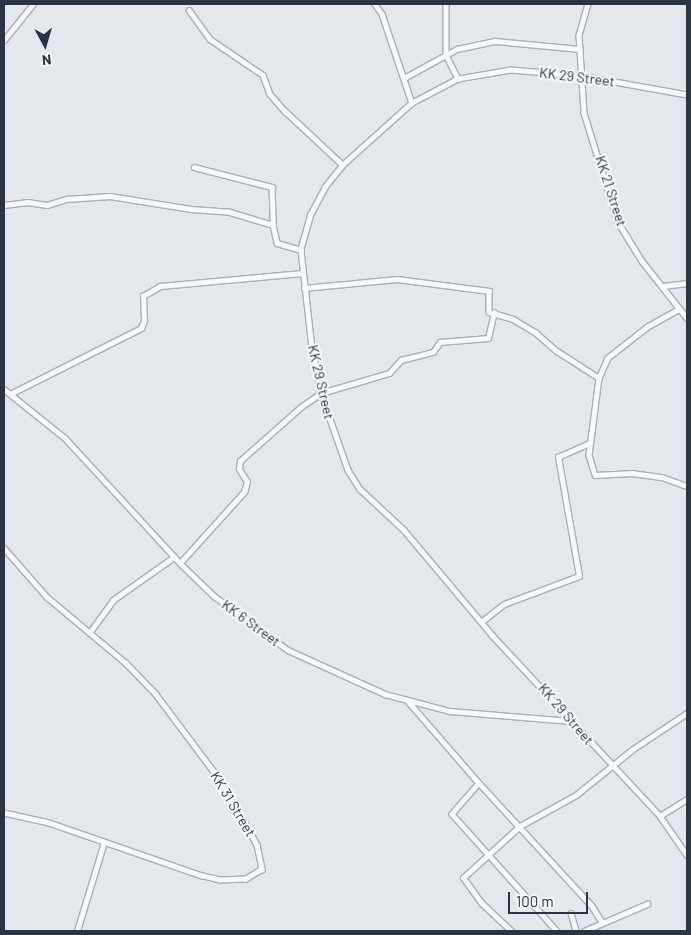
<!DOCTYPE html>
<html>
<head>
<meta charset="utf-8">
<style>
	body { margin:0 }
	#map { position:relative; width:691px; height:935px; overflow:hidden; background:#e4e7ec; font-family:Barlow,sans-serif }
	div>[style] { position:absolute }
	.roads { filter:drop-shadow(1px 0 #a9aeb7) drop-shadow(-1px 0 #a9aeb7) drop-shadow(0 1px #a9aeb7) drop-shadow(0 -1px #a9aeb7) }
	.minor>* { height:4.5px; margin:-2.25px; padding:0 2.25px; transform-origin:2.25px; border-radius:2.25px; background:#f7f8fa }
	span { translate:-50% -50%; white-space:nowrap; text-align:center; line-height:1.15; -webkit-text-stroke:4.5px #f4f6f9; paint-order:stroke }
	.street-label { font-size:14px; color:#2b3445 }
	.frame { position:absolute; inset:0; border:5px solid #2b3445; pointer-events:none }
	.north { position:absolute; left:20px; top:20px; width:50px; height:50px; -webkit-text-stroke:4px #f4f6f9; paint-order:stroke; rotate:174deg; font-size:14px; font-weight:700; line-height:20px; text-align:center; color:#2b3445 }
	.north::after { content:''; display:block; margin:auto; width:18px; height:22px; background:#2b3445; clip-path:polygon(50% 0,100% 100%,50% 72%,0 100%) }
	.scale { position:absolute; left:508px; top:892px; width:80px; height:22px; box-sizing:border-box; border:2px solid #2b3445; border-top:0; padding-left:6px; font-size:15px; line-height:18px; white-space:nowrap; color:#2b3445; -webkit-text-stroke:4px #f4f6f9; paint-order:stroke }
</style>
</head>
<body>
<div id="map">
	<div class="roads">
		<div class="minor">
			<i style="left:375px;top:4px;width:12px;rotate:55deg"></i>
			<i style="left:382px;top:14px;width:94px;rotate:71.4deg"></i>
			<i style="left:446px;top:4px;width:51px;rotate:90deg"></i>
			<i style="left:446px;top:55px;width:27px;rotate:63deg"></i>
			<i style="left:588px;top:4px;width:32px;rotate:106deg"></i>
			<i style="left:579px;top:35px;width:78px;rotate:86.3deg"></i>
			<i style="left:584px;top:113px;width:114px;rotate:72.7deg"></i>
			<i style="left:618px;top:222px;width:46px;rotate:58.4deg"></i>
			<i style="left:642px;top:261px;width:73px;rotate:51.7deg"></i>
			<i style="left:189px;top:10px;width:36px;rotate:54deg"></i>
			<i style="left:210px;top:39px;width:64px;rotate:34.2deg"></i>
			<i style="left:263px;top:75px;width:20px;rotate:70deg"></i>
			<i style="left:270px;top:94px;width:23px;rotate:49deg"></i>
			<i style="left:285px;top:111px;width:79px;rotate:43deg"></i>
			<i style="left:4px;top:40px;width:46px;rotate:-51.1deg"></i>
			<i style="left:404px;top:78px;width:60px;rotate:-28.7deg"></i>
			<i style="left:457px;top:49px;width:39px;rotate:-12deg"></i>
			<i style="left:495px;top:41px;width:85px;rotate:5.4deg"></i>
			<i style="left:687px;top:95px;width:109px;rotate:-169.9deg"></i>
			<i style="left:580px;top:76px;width:69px;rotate:-175deg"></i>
			<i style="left:511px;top:70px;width:54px;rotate:170.4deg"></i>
			<i style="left:458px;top:79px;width:52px;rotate:152.4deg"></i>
			<i style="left:412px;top:103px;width:93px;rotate:138.1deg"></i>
			<i style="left:343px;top:165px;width:27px;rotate:129deg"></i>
			<i style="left:326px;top:186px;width:32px;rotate:118deg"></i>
			<i style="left:311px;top:214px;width:37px;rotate:106deg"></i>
			<i style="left:301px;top:250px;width:99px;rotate:83.6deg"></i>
			<i style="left:312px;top:348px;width:46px;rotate:78.7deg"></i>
			<i style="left:321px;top:393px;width:82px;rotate:70.7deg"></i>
			<i style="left:348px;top:470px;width:22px;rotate:58deg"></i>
			<i style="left:360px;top:489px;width:60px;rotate:43deg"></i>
			<i style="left:404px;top:530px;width:137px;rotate:50deg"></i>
			<i style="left:492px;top:635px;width:247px;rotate:47.1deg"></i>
			<i style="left:660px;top:816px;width:47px;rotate:55.3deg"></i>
			<i style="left:194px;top:167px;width:81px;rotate:14.4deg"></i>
			<i style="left:272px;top:187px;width:38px;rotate:88deg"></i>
			<i style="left:273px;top:225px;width:18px;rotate:77deg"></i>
			<i style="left:277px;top:243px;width:25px;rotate:16deg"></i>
			<i style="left:4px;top:205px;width:24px;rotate:-7deg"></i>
			<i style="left:28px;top:202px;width:19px;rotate:9deg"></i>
			<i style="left:47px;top:205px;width:21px;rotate:-17deg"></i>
			<i style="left:67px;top:199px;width:43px;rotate:-4deg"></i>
			<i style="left:110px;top:196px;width:82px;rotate:9.1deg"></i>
			<i style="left:191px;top:209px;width:39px;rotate:4deg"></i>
			<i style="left:230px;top:212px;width:45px;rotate:16.8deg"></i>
			<i style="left:663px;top:286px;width:24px;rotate:-7deg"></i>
			<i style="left:304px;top:288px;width:93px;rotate:-5.5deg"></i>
			<i style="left:397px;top:279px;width:93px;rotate:7.4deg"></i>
			<i style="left:489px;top:291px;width:21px;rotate:90deg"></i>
			<i style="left:489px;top:312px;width:25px;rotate:16deg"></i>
			<i style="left:513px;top:319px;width:26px;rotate:31deg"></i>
			<i style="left:535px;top:332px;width:29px;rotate:41deg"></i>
			<i style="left:557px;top:351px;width:50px;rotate:32.7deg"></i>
			<i style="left:680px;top:309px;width:35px;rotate:151deg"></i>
			<i style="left:649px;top:326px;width:52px;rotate:142deg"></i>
			<i style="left:608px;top:358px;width:22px;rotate:114deg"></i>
			<i style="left:599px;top:378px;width:78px;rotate:97.4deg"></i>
			<i style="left:589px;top:455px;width:21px;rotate:73deg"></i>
			<i style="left:595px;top:475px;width:37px;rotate:-3deg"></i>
			<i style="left:632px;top:473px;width:30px;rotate:8deg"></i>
			<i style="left:662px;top:477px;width:27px;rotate:20deg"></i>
			<i style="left:4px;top:389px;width:78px;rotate:38.8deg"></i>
			<i style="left:65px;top:438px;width:170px;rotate:47.4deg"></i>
			<i style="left:180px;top:563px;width:47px;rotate:44.1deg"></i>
			<i style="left:214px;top:596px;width:92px;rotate:36.1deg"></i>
			<i style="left:288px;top:650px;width:107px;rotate:24.4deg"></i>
			<i style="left:385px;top:694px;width:67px;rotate:14.7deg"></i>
			<i style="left:450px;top:711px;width:121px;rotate:4.7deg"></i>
			<i style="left:10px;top:394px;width:147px;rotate:-26.7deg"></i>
			<i style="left:141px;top:328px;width:8px;rotate:-67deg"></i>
			<i style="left:144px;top:321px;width:25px;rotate:-92deg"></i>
			<i style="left:143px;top:296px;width:20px;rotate:-30deg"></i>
			<i style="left:160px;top:286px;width:143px;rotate:-5.2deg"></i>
			<i style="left:4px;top:548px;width:65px;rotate:48.7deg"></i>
			<i style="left:47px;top:597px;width:103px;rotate:39.9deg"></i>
			<i style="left:126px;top:663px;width:42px;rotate:46deg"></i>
			<i style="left:155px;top:693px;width:99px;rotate:53.2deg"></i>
			<i style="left:214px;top:772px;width:60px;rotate:58.7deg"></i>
			<i style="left:245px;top:823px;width:25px;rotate:61deg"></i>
			<i style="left:257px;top:845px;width:25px;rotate:78deg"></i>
			<i style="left:262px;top:869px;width:19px;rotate:148deg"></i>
			<i style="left:246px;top:879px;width:26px;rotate:178deg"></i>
			<i style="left:220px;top:880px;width:18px;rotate:-167deg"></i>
			<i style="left:202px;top:876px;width:162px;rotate:-160.9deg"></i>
			<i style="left:49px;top:823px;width:46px;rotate:-167.5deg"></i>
			<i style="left:180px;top:563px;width:96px;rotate:-48deg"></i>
			<i style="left:244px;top:492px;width:10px;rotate:-73deg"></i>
			<i style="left:247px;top:482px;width:15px;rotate:-122deg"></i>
			<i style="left:239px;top:469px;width:8px;rotate:-83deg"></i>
			<i style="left:240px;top:461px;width:83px;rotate:-41.6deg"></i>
			<i style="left:302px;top:406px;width:23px;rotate:-34deg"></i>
			<i style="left:321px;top:393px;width:71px;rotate:-16.4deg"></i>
			<i style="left:389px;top:373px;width:18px;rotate:-47deg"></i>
			<i style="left:401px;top:360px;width:33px;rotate:-14deg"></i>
			<i style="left:433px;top:352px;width:12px;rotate:-55deg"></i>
			<i style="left:440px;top:342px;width:48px;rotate:-4.8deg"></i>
			<i style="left:488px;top:338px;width:26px;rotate:-77deg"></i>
			<i style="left:481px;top:622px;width:29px;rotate:-38deg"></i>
			<i style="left:504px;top:604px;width:80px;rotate:-20.5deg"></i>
			<i style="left:579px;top:576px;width:121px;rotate:-100deg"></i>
			<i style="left:558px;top:457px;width:34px;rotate:-24deg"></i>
			<i style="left:90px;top:632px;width:39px;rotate:-54deg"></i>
			<i style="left:113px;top:600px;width:75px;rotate:-35.2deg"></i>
			<i style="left:407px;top:700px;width:110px;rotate:49.1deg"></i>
			<i style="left:479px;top:783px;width:41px;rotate:131.1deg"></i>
			<i style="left:452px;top:814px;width:157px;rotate:48.1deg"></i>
			<i style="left:479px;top:783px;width:167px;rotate:47.4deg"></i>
			<i style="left:592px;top:906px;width:19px;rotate:58deg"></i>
			<i style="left:660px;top:816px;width:32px;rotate:-32deg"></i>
			<i style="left:571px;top:913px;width:19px;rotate:74deg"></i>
			<i style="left:77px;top:931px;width:93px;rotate:-73.1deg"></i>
			<i style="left:511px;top:931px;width:40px;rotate:-137deg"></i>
			<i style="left:482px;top:904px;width:32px;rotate:-126deg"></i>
			<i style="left:463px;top:878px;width:77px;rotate:-42.4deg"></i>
			<i style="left:520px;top:826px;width:64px;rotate:-29deg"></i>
			<i style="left:576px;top:795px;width:73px;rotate:-38.9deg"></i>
			<i style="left:633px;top:749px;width:65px;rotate:-33.7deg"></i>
			<i style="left:584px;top:931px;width:69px;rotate:-23.2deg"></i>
		</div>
	</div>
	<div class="street-label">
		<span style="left:577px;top:77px;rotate:7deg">KK 29 Street</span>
		<span style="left:611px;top:191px;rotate:72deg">KK 21 Street</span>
		<span style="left:321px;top:382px;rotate:77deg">KK 29 Street</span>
		<span style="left:251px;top:623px;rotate:36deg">KK 6 Street</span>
		<span style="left:566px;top:714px;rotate:49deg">KK 29 Street</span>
		<span style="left:233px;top:804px;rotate:59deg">KK 31 Street</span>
	</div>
	<div class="frame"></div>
	<div class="north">N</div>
	<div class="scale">100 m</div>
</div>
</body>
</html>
